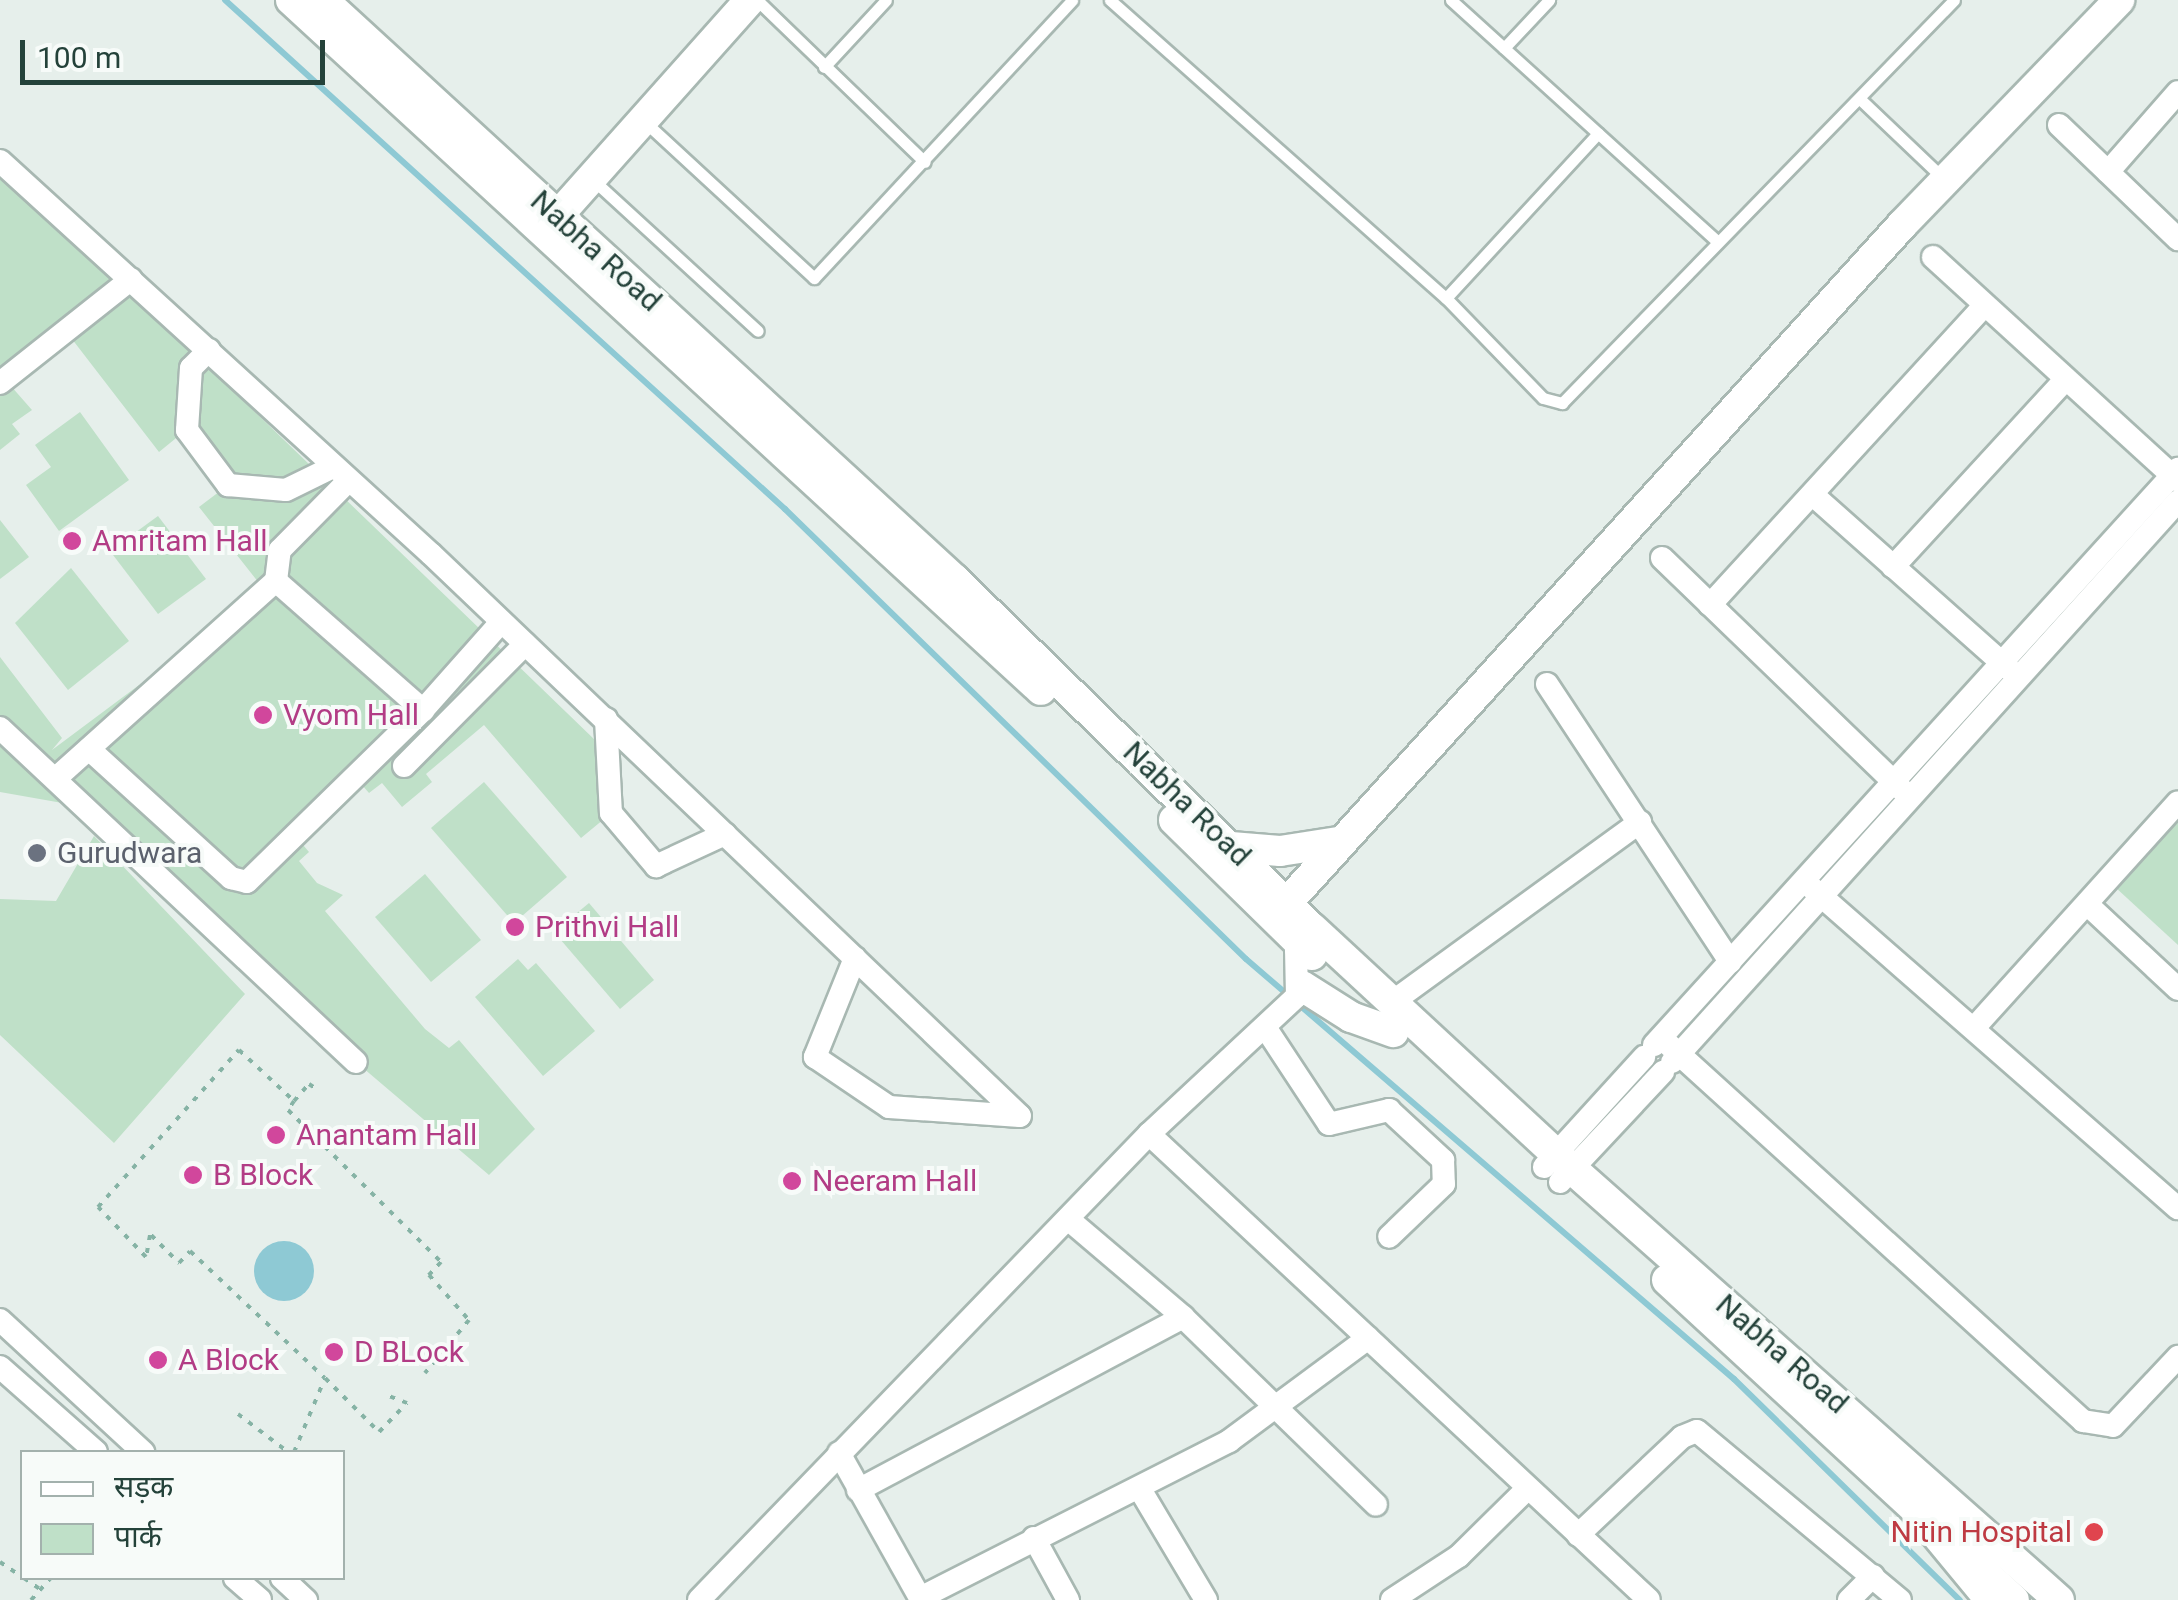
<!DOCTYPE html>
<html>
<head>
<meta charset="utf-8">
<style>
	body { margin:0 }
	#map { position:relative; width:2178px; height:1600px; overflow:hidden; background:#e6efeb; font-family:Roboto,"Noto Sans Devanagari",sans-serif }
	div>[style] { position:absolute }
	.green>* { inset:0; background:#bfe0c8 }
	.water>* { inset:0; background:#8ec9d4 }
	.round { border-radius:50% }
	.stream>* { height:6px; margin:-3px; padding:0 3px; transform-origin:3px; border-radius:3px; background:#8ec9d4 }
	.path>* { height:4px; margin-top:-2px; transform-origin:0; background:repeating-linear-gradient(90deg,#86b3a5 0 5px,transparent 0 13px) }
	.roads { filter:drop-shadow(2px 0 #a8b8b2) drop-shadow(-2px 0 #a8b8b2) drop-shadow(0 2px #a8b8b2) drop-shadow(0 -2px #a8b8b2) }
	.lane>* { height:11px; margin:-5.5px; padding:0 5.5px; transform-origin:5.5px; border-radius:5.5px; background:#fff }
	.street>* { height:22px; margin:-11px; padding:0 11px; transform-origin:11px; border-radius:11px; background:#fff }
	.secondary>* { height:30px; margin:-15px; padding:0 15px; transform-origin:15px; border-radius:15px; background:#fff }
	.dots>* { width:28px; height:28px; translate:-50% -50%; box-sizing:border-box; border:5px solid #f7fbf9; border-radius:50% }
	span { translate:-50% -50%; white-space:nowrap; text-align:center; line-height:1.15; -webkit-text-stroke:8px #f7fbf9; paint-order:stroke }
	.street-label { font-size:30px; color:#24423a }
	.hotel-label { font-size:30px; color:#b23c85 }
	.left { translate:0 -50%; text-align:left }
	.worship-label { font-size:30px; color:#5b616d }
	.health-label { font-size:30px; color:#be3a42 }
	.right { translate:-100% -50%; text-align:right }
	.legend { position:absolute; left:20px; top:1450px; width:325px; height:130px; box-sizing:border-box; background:#f7fbf9; border:2px solid #a3b1ad; margin:0; padding:12px 18px; list-style:none; font-size:30px; color:#24423a }
	.legend li { display:flex; align-items:center; gap:20px; height:50px }
	.legend b { width:50px; border:2px solid #a3b1ad }
	.scale { position:absolute; left:20px; top:40px; width:305px; height:45px; box-sizing:border-box; border:5px solid #24423a; border-top:0; padding-left:12px; font-size:30px; line-height:35px; white-space:nowrap; color:#24423a; -webkit-text-stroke:8px #f7fbf9; paint-order:stroke }
</style>
</head>
<body>
<div id="map">
	<div class="green">
		<i style="clip-path:polygon(0 166px,596px 741px,604px 819px,581px 838px,484px 725px,426px 774px,432px 782px,402px 807px,382px 783px,369px 793px,362px 785px,298px 839px,309px 852px,299px 861px,317px 883px,343px 895px,325px 911px,425px 1029px,449px 1048px,459px 1040px,535px 1129px,489px 1175px,356px 1062px,0 716px,0 657px,62px 738px,52px 750px,257px 597px,259px 583px,199px 507px,228px 485px,186px 430px,159px 452px,65px 330px,3px 377px,32px 410px,12px 424px,20px 434px,0 450px)"></i>
		<i style="clip-path:polygon(80px 412px,129px 480px,59px 531px,26px 485px,51px 467px,35px 445px)"></i>
		<i style="clip-path:polygon(158px 516px,206px 579px,158px 614px,110px 551px)"></i>
		<i style="clip-path:polygon(0 520px,29px 557px,0 579px)"></i>
		<i style="clip-path:polygon(71px 568px,129px 641px,68px 690px,15px 623px)"></i>
		<i style="clip-path:polygon(0 744px,68px 804px,0 792px)"></i>
		<i style="clip-path:polygon(484px 782px,567px 877px,514px 923px,431px 828px)"></i>
		<i style="clip-path:polygon(2178px 819px,2178px 945px,2115px 887px)"></i>
		<i style="clip-path:polygon(94px 836px,245px 994px,114px 1143px,0 1035px,0 899px,56px 901px)"></i>
		<i style="clip-path:polygon(425px 874px,481px 940px,431px 982px,375px 917px)"></i>
		<i style="clip-path:polygon(589px 903px,654px 980px,620px 1009px,554px 932px)"></i>
		<i style="clip-path:polygon(518px 959px,528px 970px,536px 963px,595px 1031px,543px 1076px,475px 997px)"></i>
	</div>
	<div class="water">
		<i class="round" style="left:254px;top:1241px;width:60px;height:60px"></i>
	</div>
	<div class="stream">
		<i style="left:225px;top:0;width:757px;rotate:42.27deg"></i>
		<i style="left:785px;top:509px;width:644px;rotate:44.31deg"></i>
		<i style="left:1246px;top:959px;width:644px;rotate:40.72deg"></i>
		<i style="left:1734px;top:1379px;width:316px;rotate:44.4deg"></i>
	</div>
	<div class="path">
		<i style="left:294px;top:1101px;width:11px;rotate:124deg"></i>
		<i style="left:288px;top:1110px;width:216px;rotate:44.8deg"></i>
		<i style="left:441px;top:1262px;width:18px;rotate:133deg"></i>
		<i style="left:429px;top:1275px;width:60px;rotate:48.4deg"></i>
		<i style="left:469px;top:1320px;width:69px;rotate:129.7deg"></i>
		<i style="left:150px;top:1235px;width:22px;rotate:100deg"></i>
		<i style="left:146px;top:1257px;width:69px;rotate:-133.8deg"></i>
		<i style="left:98px;top:1207px;width:211px;rotate:-48.1deg"></i>
		<i style="left:239px;top:1050px;width:75px;rotate:42.8deg"></i>
		<i style="left:294px;top:1101px;width:23px;rotate:-49deg"></i>
		<i style="left:309px;top:1084px;width:11px;rotate:34deg"></i>
		<i style="left:151px;top:1235px;width:40px;rotate:45deg"></i>
		<i style="left:179px;top:1263px;width:16px;rotate:-47deg"></i>
		<i style="left:190px;top:1251px;width:185px;rotate:43.3deg"></i>
		<i style="left:238px;top:1414px;width:63px;rotate:37.2deg"></i>
		<i style="left:294px;top:1452px;width:80px;rotate:-67.3deg"></i>
		<i style="left:325px;top:1378px;width:76px;rotate:45deg"></i>
		<i style="left:379px;top:1432px;width:40px;rotate:-46deg"></i>
		<i style="left:407px;top:1403px;width:19px;rotate:-159deg"></i>
		<i style="left:0;top:1562px;width:27px;rotate:34deg"></i>
		<i style="left:24px;top:1578px;width:19px;rotate:35deg"></i>
		<i style="left:31px;top:1600px;width:30px;rotate:-48deg"></i>
	</div>
	<div class="roads">
		<div class="lane">
			<i style="left:757px;top:0;width:233px;rotate:44deg"></i>
			<i style="left:1110px;top:0;width:449px;rotate:41.6deg"></i>
			<i style="left:1446px;top:298px;width:139px;rotate:45.9deg"></i>
			<i style="left:1543px;top:398px;width:20px;rotate:15deg"></i>
			<i style="left:1562px;top:403px;width:562px;rotate:-45.79deg"></i>
			<i style="left:1451px;top:0;width:359px;rotate:42.2deg"></i>
			<i style="left:1504px;top:48px;width:66px;rotate:-46.8deg"></i>
			<i style="left:824px;top:67px;width:91px;rotate:-47.2deg"></i>
			<i style="left:1861px;top:100px;width:116px;rotate:43.6deg"></i>
			<i style="left:645px;top:122px;width:230px;rotate:42.7deg"></i>
			<i style="left:814px;top:278px;width:379px;rotate:-47.1deg"></i>
			<i style="left:591px;top:178px;width:226px;rotate:42.5deg"></i>
			<i style="left:1446px;top:298px;width:224px;rotate:-47.3deg"></i>
		</div>
		<div class="street">
			<i style="left:2059px;top:125px;width:165px;rotate:43.8deg"></i>
			<i style="left:0;top:161px;width:583px;rotate:42.36deg"></i>
			<i style="left:431px;top:554px;width:814px;rotate:43.66deg"></i>
			<i style="left:2108px;top:172px;width:106px;rotate:-48.8deg"></i>
			<i style="left:1933px;top:257px;width:332px;rotate:42.4deg"></i>
			<i style="left:209px;top:350px;width:25px;rotate:135deg"></i>
			<i style="left:191px;top:368px;width:62px;rotate:93.7deg"></i>
			<i style="left:187px;top:430px;width:69px;rotate:53.3deg"></i>
			<i style="left:228px;top:485px;width:58px;rotate:4.9deg"></i>
			<i style="left:286px;top:490px;width:52px;rotate:-26.1deg"></i>
			<i style="left:0;top:383px;width:167px;rotate:-38.4deg"></i>
			<i style="left:1813px;top:495px;width:262px;rotate:41.6deg"></i>
			<i style="left:1662px;top:558px;width:334px;rotate:44deg"></i>
			<i style="left:1893px;top:567px;width:254px;rotate:-47.4deg"></i>
			<i style="left:276px;top:581px;width:196px;rotate:41.3deg"></i>
			<i style="left:1710px;top:605px;width:406px;rotate:-47.5deg"></i>
			<i style="left:1547px;top:684px;width:333px;rotate:56.6deg"></i>
			<i style="left:606px;top:719px;width:94px;rotate:87deg"></i>
			<i style="left:611px;top:813px;width:70px;rotate:49.7deg"></i>
			<i style="left:656px;top:866px;width:76px;rotate:-24.9deg"></i>
			<i style="left:0;top:728px;width:488px;rotate:43.2deg"></i>
			<i style="left:89px;top:749px;width:192px;rotate:42.3deg"></i>
			<i style="left:231px;top:878px;width:16px;rotate:14deg"></i>
			<i style="left:247px;top:882px;width:246px;rotate:-44.3deg"></i>
			<i style="left:423px;top:710px;width:118px;rotate:-48.4deg"></i>
			<i style="left:404px;top:766px;width:172px;rotate:-45.2deg"></i>
			<i style="left:55px;top:779px;width:297px;rotate:-41.9deg"></i>
			<i style="left:276px;top:581px;width:31px;rotate:-83deg"></i>
			<i style="left:280px;top:550px;width:97px;rotate:-45.4deg"></i>
			<i style="left:1812px;top:888px;width:486px;rotate:41.2deg"></i>
			<i style="left:2088px;top:905px;width:123px;rotate:43deg"></i>
			<i style="left:855px;top:958px;width:107px;rotate:112deg"></i>
			<i style="left:815px;top:1057px;width:89px;rotate:34deg"></i>
			<i style="left:889px;top:1107px;width:131px;rotate:3.9deg"></i>
			<i style="left:1391px;top:1003px;width:308px;rotate:-36deg"></i>
			<i style="left:1265px;top:1027px;width:116px;rotate:56.6deg"></i>
			<i style="left:1329px;top:1124px;width:62px;rotate:-13.1deg"></i>
			<i style="left:1389px;top:1110px;width:74px;rotate:42.8deg"></i>
			<i style="left:1443px;top:1160px;width:24px;rotate:88deg"></i>
			<i style="left:1444px;top:1184px;width:76px;rotate:136.1deg"></i>
			<i style="left:1974px;top:1028px;width:304px;rotate:-47.9deg"></i>
			<i style="left:1668px;top:1044px;width:561px;rotate:42.25deg"></i>
			<i style="left:2083px;top:1421px;width:30px;rotate:9deg"></i>
			<i style="left:2113px;top:1426px;width:95px;rotate:-46.7deg"></i>
			<i style="left:1654px;top:1045px;width:779px;rotate:-47.71deg"></i>
			<i style="left:1672px;top:1062px;width:755px;rotate:-47.95deg"></i>
			<i style="left:1149px;top:1134px;width:683px;rotate:42.98deg"></i>
			<i style="left:1544px;top:1167px;width:149px;rotate:-47.7deg"></i>
			<i style="left:1560px;top:1182px;width:151px;rotate:-46.9deg"></i>
			<i style="left:1068px;top:1219px;width:151px;rotate:40.4deg"></i>
			<i style="left:1183px;top:1317px;width:269px;rotate:44.2deg"></i>
			<i style="left:0;top:1320px;width:195px;rotate:42.7deg"></i>
			<i style="left:0;top:1367px;width:128px;rotate:41.5deg"></i>
			<i style="left:839px;top:1453px;width:168px;rotate:60.8deg"></i>
			<i style="left:858px;top:1490px;width:368px;rotate:-28deg"></i>
			<i style="left:1141px;top:1491px;width:127px;rotate:59.2deg"></i>
			<i style="left:1924px;top:1526px;width:96px;rotate:50.5deg"></i>
			<i style="left:1578px;top:1535px;width:143px;rotate:-43.3deg"></i>
			<i style="left:1682px;top:1437px;width:16px;rotate:-22deg"></i>
			<i style="left:1697px;top:1431px;width:264px;rotate:39.8deg"></i>
			<i style="left:1034px;top:1538px;width:71px;rotate:61.3deg"></i>
			<i style="left:235px;top:1578px;width:33px;rotate:41deg"></i>
			<i style="left:282px;top:1578px;width:33px;rotate:43deg"></i>
			<i style="left:920px;top:1598px;width:347px;rotate:-26.9deg"></i>
			<i style="left:1229px;top:1441px;width:173px;rotate:-36.5deg"></i>
			<i style="left:699px;top:1600px;width:648px;rotate:-46deg"></i>
			<i style="left:1149px;top:1134px;width:202px;rotate:-43deg"></i>
			<i style="left:1297px;top:996px;width:46px;rotate:-91.2deg"></i>
			<i style="left:1296px;top:950px;width:18px;rotate:-52deg"></i>
			<i style="left:1392px;top:1600px;width:80px;rotate:-33.3deg"></i>
			<i style="left:1459px;top:1556px;width:95px;rotate:-44.6deg"></i>
			<i style="left:1849px;top:1600px;width:34px;rotate:-45deg"></i>
		</div>
		<div class="secondary">
			<i style="left:291px;top:0;width:1019px;rotate:42.61deg"></i>
			<i style="left:323px;top:0;width:858px;rotate:42.54deg"></i>
			<i style="left:955px;top:580px;width:500px;rotate:44.3deg"></i>
			<i style="left:1313px;top:929px;width:350px;rotate:42.8deg"></i>
			<i style="left:1570px;top:1167px;width:653px;rotate:41.52deg"></i>
			<i style="left:546px;top:229px;width:307px;rotate:-48.3deg"></i>
			<i style="left:1174px;top:820px;width:193px;rotate:44.4deg"></i>
			<i style="left:1231px;top:847px;width:49px;rotate:4.7deg"></i>
			<i style="left:1280px;top:851px;width:60px;rotate:-8.7deg"></i>
			<i style="left:1275px;top:916px;width:933px;rotate:-47.78deg"></i>
			<i style="left:1902px;top:225px;width:313px;rotate:-46deg"></i>
			<i style="left:1302px;top:986px;width:58px;rotate:32.3deg"></i>
			<i style="left:1351px;top:1017px;width:45px;rotate:19.7deg"></i>
			<i style="left:1667px;top:1280px;width:472px;rotate:42.7deg"></i>
		</div>
	</div>
	<div class="dots">
		<i style="left:72px;top:541px;background:#d1479c"></i>
		<i style="left:263px;top:715px;background:#d1479c"></i>
		<i style="left:37px;top:853px;background:#6b7280"></i>
		<i style="left:515px;top:927px;background:#d1479c"></i>
		<i style="left:276px;top:1135px;background:#d1479c"></i>
		<i style="left:193px;top:1175px;background:#d1479c"></i>
		<i style="left:792px;top:1181px;background:#d1479c"></i>
		<i style="left:334px;top:1352px;background:#d1479c"></i>
		<i style="left:158px;top:1360px;background:#d1479c"></i>
		<i style="left:2094px;top:1532px;background:#e0444e"></i>
	</div>
	<div class="street-label">
		<span style="left:596px;top:251px;rotate:42deg">Nabha Road</span>
		<span style="left:1187px;top:804px;rotate:44deg">Nabha Road</span>
		<span style="left:1782px;top:1354px;rotate:41deg">Nabha Road</span>
	</div>
	<div class="hotel-label">
		<span class="left" style="left:92px;top:541px">Amritam Hall</span>
		<span class="left" style="left:283px;top:715px">Vyom Hall</span>
		<span class="left" style="left:535px;top:927px">Prithvi Hall</span>
		<span class="left" style="left:296px;top:1135px">Anantam Hall</span>
		<span class="left" style="left:213px;top:1175px">B Block</span>
		<span class="left" style="left:812px;top:1181px">Neeram Hall</span>
		<span class="left" style="left:354px;top:1352px">D BLock</span>
		<span class="left" style="left:178px;top:1360px">A Block</span>
	</div>
	<div class="worship-label">
		<span class="left" style="left:57px;top:853px">Gurudwara</span>
	</div>
	<div class="health-label">
		<span class="right" style="left:2072px;top:1532px">Nitin Hospital</span>
	</div>
	<ul class="legend">
	<li><b style="height:12px;background:#fff"></b>सड़क</li>
	<li><b style="height:28px;background:#bfe0c8"></b>पार्क</li>
	</ul>
	<div class="scale">100 m</div>
</div>
</body>
</html>
